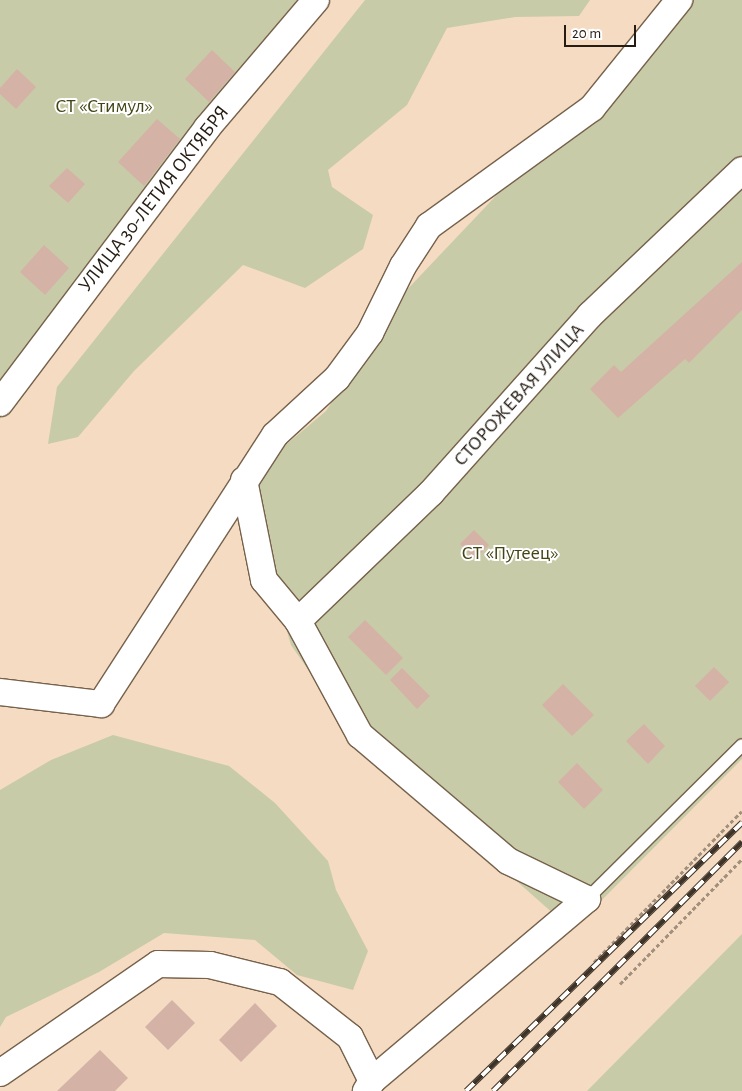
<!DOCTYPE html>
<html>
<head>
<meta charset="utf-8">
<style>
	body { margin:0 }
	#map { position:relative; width:742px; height:1091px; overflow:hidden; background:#f4dbc2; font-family:"Alegreya Sans",sans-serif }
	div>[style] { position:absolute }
	.green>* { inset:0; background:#c8cba8 }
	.building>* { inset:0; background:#d4b2a6 }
	.path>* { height:3px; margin-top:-1.5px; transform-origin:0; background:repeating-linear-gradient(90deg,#a28f7c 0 4px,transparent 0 6.5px) }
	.roads { filter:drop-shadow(1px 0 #76614b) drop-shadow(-1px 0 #76614b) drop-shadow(0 1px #76614b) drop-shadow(0 -1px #76614b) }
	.lane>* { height:12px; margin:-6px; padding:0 6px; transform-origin:6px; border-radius:6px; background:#fff }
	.street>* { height:26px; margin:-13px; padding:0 13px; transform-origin:13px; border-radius:13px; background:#fff }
	.rail>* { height:5.5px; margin-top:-2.75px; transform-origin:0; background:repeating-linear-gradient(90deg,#fff 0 11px,#3e3328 0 22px); box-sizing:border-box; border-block:1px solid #3e3328 }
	span { translate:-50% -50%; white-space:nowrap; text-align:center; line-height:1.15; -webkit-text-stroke:4px #fff; paint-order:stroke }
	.park-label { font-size:20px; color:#434514 }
	.street-label { font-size:20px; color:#251c13 }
	.scale { position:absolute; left:564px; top:25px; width:72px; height:22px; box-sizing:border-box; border:2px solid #251c13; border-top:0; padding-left:6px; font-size:15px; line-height:18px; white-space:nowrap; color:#251c13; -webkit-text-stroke:4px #fff; paint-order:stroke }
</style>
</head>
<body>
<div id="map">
	<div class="green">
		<i style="clip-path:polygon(0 0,328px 0,111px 262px,0 419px)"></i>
		<i style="clip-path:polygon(365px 0,590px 0,579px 16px,515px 17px,447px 28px,407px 105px,328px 170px,332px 187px,373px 215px,363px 249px,305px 288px,243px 265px,134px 371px,78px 437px,48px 444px,57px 387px)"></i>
		<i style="clip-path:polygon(670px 0,742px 0,742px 759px,572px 930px,356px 739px,291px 645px,264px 551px,257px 469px,326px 411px,402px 295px,614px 71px)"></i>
		<i style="clip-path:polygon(113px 735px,229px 766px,275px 803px,328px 861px,336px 890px,368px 951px,353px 990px,297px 975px,255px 940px,164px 933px,99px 972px,6px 1017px,0 1027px,0 790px,51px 760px)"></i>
		<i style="clip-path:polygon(742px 934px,742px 1091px,587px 1091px)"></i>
	</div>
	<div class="building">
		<i style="clip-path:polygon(212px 50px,235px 72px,209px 102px,185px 79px)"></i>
		<i style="clip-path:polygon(17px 69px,36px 87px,16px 109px,0 94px,0 88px)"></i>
		<i style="clip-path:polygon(157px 119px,180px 139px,144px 186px,118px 162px)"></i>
		<i style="clip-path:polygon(67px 168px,85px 184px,68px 203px,49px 186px)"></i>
		<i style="clip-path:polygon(44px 245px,69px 268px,45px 295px,20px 272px)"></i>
		<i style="clip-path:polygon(742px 262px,742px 310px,689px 363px,685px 359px,618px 418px,590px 389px,614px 365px,621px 372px)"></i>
		<i style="clip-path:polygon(474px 530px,489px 545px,475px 559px,460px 544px)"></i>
		<i style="clip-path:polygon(365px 620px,403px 658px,386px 675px,348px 637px)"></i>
		<i style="clip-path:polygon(714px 667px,729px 682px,710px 701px,695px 686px)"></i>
		<i style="clip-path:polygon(402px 668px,430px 696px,417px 709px,390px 680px)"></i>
		<i style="clip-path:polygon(563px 684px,594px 715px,572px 736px,542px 705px)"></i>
		<i style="clip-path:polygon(644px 724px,665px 746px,648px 764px,626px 741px)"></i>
		<i style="clip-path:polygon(577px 763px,603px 790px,584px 809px,558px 782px)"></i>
		<i style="clip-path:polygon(172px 1000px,195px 1023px,168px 1050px,145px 1027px)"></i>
		<i style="clip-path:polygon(255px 1003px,277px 1026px,241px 1062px,219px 1040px)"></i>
		<i style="clip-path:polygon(100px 1050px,128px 1078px,115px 1091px,57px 1091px)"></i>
	</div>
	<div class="path">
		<i style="left:594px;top:962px;width:211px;rotate:-45.6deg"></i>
		<i style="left:620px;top:984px;width:175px;rotate:-45.7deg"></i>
	</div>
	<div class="roads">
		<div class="lane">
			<i style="left:587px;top:899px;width:218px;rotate:-44.8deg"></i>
		</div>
		<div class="street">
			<i style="left:0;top:403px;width:344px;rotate:-53deg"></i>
			<i style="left:207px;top:128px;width:168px;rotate:-49.6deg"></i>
			<i style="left:244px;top:480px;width:102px;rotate:78.7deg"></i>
			<i style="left:264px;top:580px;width:53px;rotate:50.3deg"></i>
			<i style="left:298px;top:621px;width:130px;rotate:61.5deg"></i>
			<i style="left:360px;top:735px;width:194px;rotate:40.4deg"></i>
			<i style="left:508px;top:861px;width:88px;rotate:25.7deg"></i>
			<i style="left:587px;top:899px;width:282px;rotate:139.8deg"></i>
			<i style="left:372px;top:1081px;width:12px;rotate:121deg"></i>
			<i style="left:298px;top:621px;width:185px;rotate:-43.9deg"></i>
			<i style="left:431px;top:493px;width:239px;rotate:-48.2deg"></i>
			<i style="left:590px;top:315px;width:210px;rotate:-43.6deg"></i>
			<i style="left:0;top:692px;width:102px;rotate:6.8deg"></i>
			<i style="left:101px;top:704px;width:320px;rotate:-57.1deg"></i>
			<i style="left:275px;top:435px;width:84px;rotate:-42.6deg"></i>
			<i style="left:337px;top:378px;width:56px;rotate:-53.7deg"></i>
			<i style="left:370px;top:333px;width:75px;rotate:-63.8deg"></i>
			<i style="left:403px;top:266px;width:48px;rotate:-57deg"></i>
			<i style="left:429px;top:226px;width:201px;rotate:-35.9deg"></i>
			<i style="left:592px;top:108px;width:139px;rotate:-51.1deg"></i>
			<i style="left:0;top:1073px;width:192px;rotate:-34.6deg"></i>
			<i style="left:158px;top:964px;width:52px;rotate:1.1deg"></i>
			<i style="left:210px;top:965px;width:72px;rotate:13.7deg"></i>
			<i style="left:280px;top:982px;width:89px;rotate:38.2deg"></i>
			<i style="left:350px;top:1037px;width:49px;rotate:63.4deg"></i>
		</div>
	</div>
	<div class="rail">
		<i style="left:466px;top:1091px;width:385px;rotate:-44.2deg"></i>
		<i style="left:493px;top:1091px;width:352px;rotate:-45deg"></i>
	</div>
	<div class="park-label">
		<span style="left:104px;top:106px">СТ «Стимул»</span>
		<span style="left:510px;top:553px">СТ «Путеец»</span>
	</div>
	<div class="street-label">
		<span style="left:154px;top:199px;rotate:-52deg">УЛИЦА 30-ЛЕТИЯ ОКТЯБРЯ</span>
		<span style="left:519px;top:395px;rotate:-48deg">СТОРОЖЕВАЯ УЛИЦА</span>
	</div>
	<div class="scale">20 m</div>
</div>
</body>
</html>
